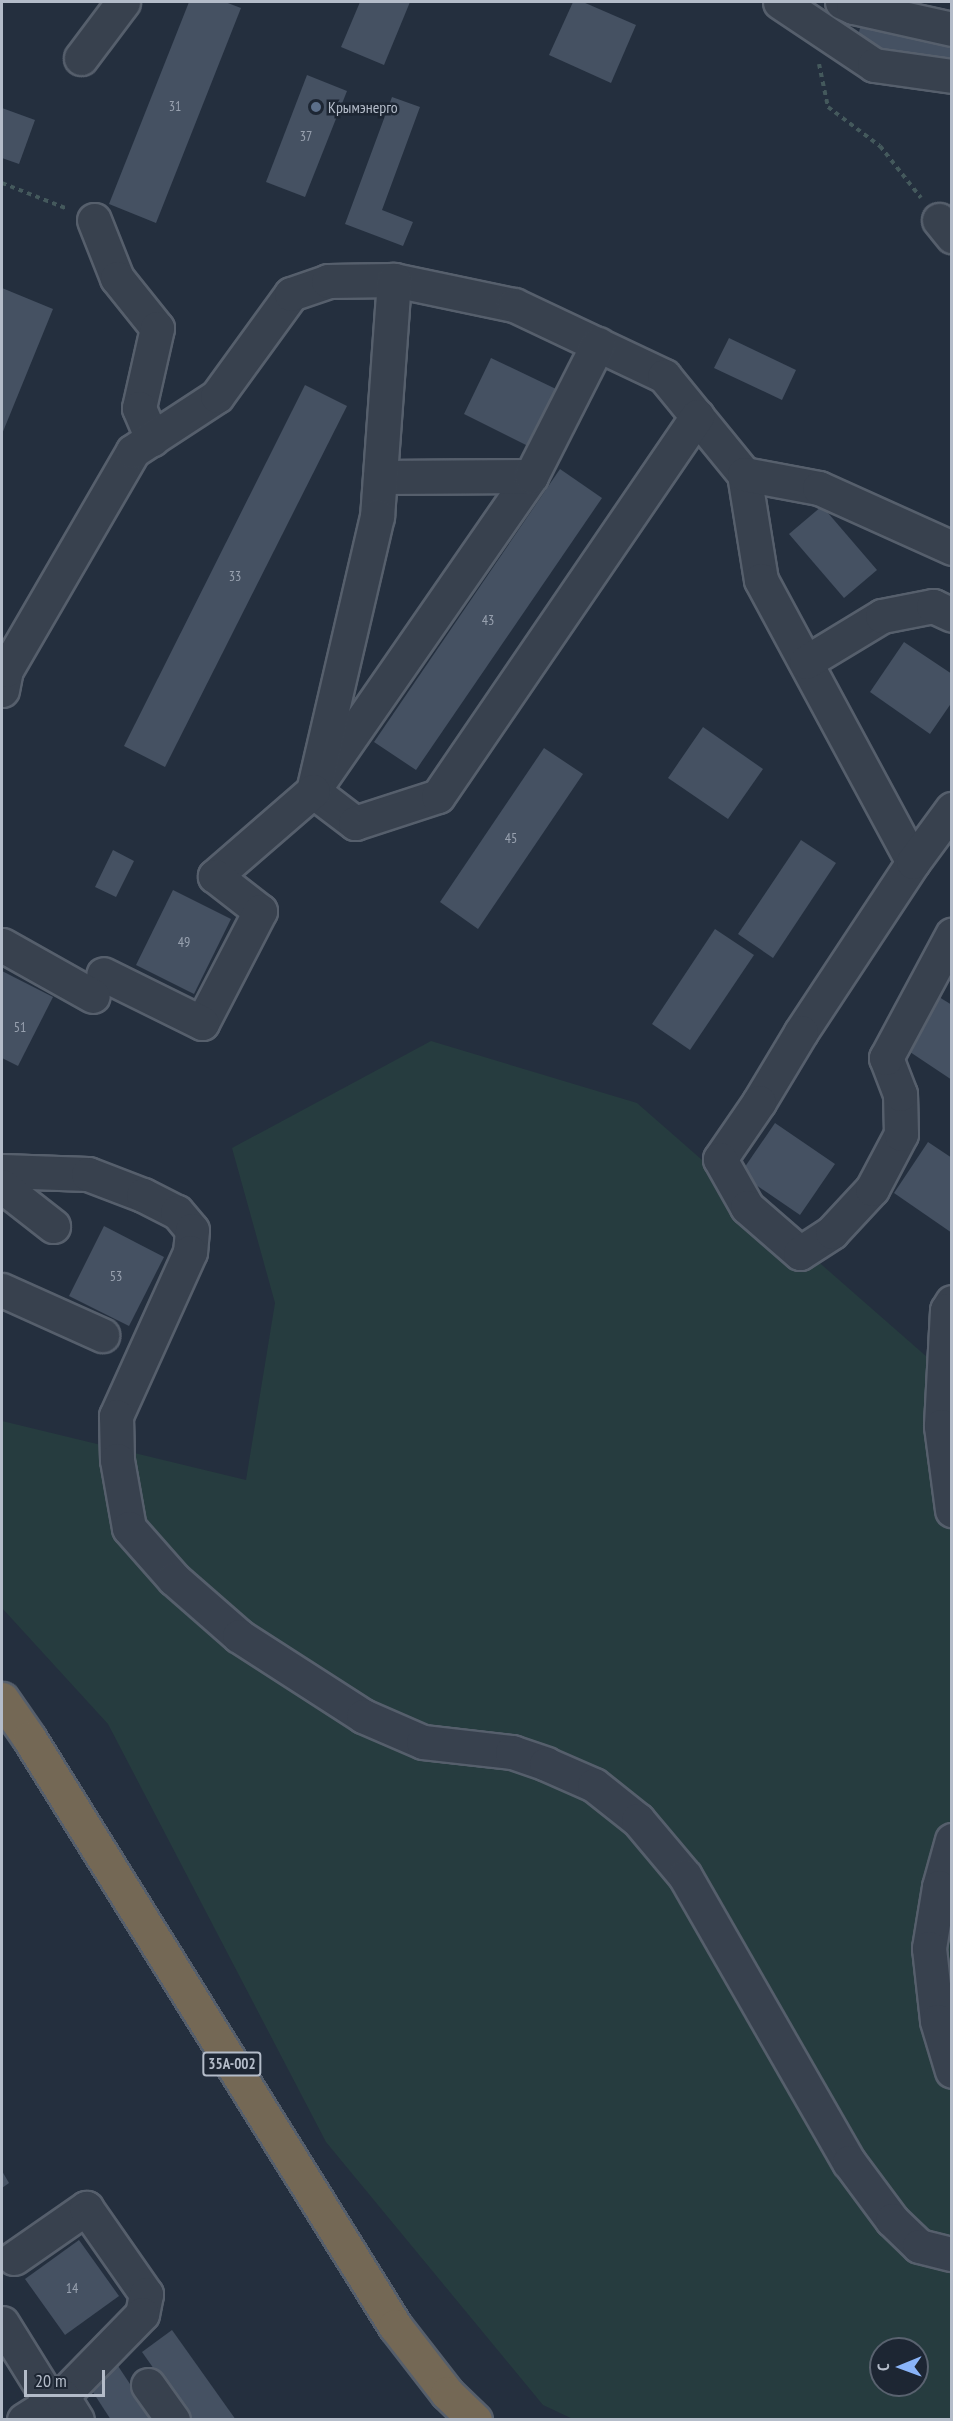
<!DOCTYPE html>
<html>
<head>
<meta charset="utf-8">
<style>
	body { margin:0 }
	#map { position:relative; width:953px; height:2421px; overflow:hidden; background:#242f3e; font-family:"PT Sans Narrow",sans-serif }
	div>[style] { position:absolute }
	.green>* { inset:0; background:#263c3f }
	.building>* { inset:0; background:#455162 }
	.path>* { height:4px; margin-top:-2px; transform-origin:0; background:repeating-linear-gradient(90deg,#44595c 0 4.5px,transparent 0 9px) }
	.roads { filter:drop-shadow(2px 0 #565f6c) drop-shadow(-2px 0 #565f6c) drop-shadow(0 2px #565f6c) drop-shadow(0 -2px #565f6c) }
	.minor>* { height:33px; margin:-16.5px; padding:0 16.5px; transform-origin:16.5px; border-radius:16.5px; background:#38414e }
	.highway>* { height:33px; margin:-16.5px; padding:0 16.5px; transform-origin:16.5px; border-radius:16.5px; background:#746855 }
	.dots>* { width:16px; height:16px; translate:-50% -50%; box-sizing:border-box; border:3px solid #1d2633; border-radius:50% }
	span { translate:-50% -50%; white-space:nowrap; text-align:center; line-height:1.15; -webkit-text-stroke:5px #1d2633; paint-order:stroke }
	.number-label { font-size:14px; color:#98a1af }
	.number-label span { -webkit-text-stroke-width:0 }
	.shield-label span { padding:2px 4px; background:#1d2633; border:2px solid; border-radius:4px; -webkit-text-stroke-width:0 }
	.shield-label { font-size:15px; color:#b4bcc9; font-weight:700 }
	.poi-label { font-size:16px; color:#b4bcc9 }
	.left { translate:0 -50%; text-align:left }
	.frame { position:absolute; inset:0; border:3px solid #b4bcc9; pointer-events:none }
	.north { position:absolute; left:869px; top:2337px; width:60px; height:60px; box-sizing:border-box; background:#1d2633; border:2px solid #59626f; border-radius:50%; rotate:269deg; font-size:16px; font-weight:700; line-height:24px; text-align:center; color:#b4bcc9 }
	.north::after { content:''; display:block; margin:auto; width:21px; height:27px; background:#8ab4f8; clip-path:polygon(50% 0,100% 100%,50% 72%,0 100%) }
	.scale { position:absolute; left:24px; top:2370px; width:81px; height:27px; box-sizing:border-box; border:3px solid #b4bcc9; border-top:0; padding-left:8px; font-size:18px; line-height:21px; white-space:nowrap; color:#b4bcc9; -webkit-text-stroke:4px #1d2633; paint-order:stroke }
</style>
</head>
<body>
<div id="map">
	<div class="green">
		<i style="clip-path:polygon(evenodd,431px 1041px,637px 1103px,951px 1378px,951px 2419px,575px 2420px,543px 2405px,326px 2142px,108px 1724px,2px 1608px,2px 1421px,246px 1480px,275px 1303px,232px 1148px,431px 1041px,881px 2349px,917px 2349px,917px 2385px,881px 2385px,881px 2349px)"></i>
	</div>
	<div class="building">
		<i style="clip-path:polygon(189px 2px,225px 2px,241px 8px,156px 223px,109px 204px)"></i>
		<i style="clip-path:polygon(360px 2px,410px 2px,384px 65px,341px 47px)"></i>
		<i style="clip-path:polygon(573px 2px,583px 2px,636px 25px,611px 83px,549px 55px)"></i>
		<i style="clip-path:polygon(862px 20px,952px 41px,952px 75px,854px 52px)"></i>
		<i style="clip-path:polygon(307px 75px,347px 91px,305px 197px,266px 182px)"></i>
		<i style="clip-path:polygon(392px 97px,420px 107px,382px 210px,413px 222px,403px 246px,345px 224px)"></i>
		<i style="clip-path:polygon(2px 108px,35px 120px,19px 164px,2px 158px)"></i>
		<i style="clip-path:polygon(2px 288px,53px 309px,2px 434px)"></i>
		<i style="clip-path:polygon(729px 338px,796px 370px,782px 400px,714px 368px)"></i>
		<i style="clip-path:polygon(491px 358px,556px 389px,528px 446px,464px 414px)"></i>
		<i style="clip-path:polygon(305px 385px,347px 406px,165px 767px,124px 746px)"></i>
		<i style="clip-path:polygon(560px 469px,602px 498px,416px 770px,374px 742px)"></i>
		<i style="clip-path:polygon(822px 506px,877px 570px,844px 598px,789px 534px)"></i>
		<i style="clip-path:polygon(904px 642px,952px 674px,952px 702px,930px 734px,870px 692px)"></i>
		<i style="clip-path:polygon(703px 727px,763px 769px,728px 819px,668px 778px)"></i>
		<i style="clip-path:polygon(544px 748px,583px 774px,478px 929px,440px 902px)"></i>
		<i style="clip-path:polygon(801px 840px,836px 863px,773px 958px,738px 934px)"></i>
		<i style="clip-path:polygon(113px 850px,134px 861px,116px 897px,95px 887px)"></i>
		<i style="clip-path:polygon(173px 890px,231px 919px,194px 994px,136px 965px)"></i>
		<i style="clip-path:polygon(715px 929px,754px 955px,690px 1050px,652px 1024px)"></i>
		<i style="clip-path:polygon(2px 971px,53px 997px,18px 1066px,2px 1058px)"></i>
		<i style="clip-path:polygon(939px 997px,952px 1005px,952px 1080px,904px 1048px)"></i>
		<i style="clip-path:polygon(775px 1123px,835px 1164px,800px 1215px,740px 1174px)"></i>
		<i style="clip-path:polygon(928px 1142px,952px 1158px,952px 1233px,894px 1193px)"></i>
		<i style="clip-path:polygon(104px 1226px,164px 1257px,129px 1326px,69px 1296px)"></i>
		<i style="clip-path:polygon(2px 2171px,9px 2183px,2px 2188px)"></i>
		<i style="clip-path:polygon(79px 2240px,119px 2296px,65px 2335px,25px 2279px)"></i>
		<i style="clip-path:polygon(172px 2330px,236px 2420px,190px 2420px,142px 2352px)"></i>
		<i style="clip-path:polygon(118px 2366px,154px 2420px,111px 2420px,89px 2386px)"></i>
	</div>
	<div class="path">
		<i style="left:819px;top:64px;width:44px;rotate:78.2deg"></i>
		<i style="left:828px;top:107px;width:65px;rotate:36.9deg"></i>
		<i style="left:880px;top:146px;width:66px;rotate:51.7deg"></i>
		<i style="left:2px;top:183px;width:71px;rotate:21.5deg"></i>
	</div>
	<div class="roads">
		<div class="minor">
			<i style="left:780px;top:2px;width:113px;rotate:33.8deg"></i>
			<i style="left:874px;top:65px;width:79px;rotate:8deg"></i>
			<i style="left:842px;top:2px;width:12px;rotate:24deg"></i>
			<i style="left:853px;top:7px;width:101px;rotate:12.5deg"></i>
			<i style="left:81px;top:58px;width:70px;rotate:-53.1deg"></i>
			<i style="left:94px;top:220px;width:62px;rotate:68.4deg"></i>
			<i style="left:117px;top:278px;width:64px;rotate:51.3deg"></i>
			<i style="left:157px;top:328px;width:82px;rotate:102.7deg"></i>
			<i style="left:139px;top:408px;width:34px;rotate:67deg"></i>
			<i style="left:939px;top:220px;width:21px;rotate:51deg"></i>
			<i style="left:394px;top:280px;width:123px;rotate:11.8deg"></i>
			<i style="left:514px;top:305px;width:166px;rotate:25.3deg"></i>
			<i style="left:664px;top:376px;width:127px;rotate:50.8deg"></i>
			<i style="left:744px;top:474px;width:107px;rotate:80.9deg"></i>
			<i style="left:761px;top:580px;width:320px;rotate:61.7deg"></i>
			<i style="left:913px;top:862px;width:204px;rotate:123.4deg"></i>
			<i style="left:801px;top:1032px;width:82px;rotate:121deg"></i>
			<i style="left:759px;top:1102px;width:69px;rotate:124.4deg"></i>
			<i style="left:720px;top:1159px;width:55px;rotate:60.6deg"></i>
			<i style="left:747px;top:1207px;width:70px;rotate:41deg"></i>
			<i style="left:800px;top:1253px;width:38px;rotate:-33deg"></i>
			<i style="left:832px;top:1232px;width:59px;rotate:-47.1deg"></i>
			<i style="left:872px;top:1189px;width:62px;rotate:-62.2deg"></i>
			<i style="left:901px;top:1134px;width:40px;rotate:-91.4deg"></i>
			<i style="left:900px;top:1094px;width:39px;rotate:-111deg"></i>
			<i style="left:886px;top:1058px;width:140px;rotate:-61.8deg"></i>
			<i style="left:744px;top:474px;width:76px;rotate:10.6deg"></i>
			<i style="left:819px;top:488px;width:146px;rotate:24.3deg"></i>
			<i style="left:531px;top:476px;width:383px;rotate:124.7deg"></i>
			<i style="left:313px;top:791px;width:53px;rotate:37.3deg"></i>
			<i style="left:355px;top:823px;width:87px;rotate:-18deg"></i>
			<i style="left:438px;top:796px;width:460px;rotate:-55.7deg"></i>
			<i style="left:380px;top:477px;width:151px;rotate:-0.4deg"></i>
			<i style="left:531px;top:476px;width:148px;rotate:-63.1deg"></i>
			<i style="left:806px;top:662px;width:89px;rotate:-31.2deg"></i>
			<i style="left:882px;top:616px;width:52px;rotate:-11.1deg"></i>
			<i style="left:933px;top:606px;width:21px;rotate:25deg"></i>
			<i style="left:2px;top:690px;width:20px;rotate:-79deg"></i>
			<i style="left:6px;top:670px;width:253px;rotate:-59.9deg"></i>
			<i style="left:133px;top:451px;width:100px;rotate:-33.2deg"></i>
			<i style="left:217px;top:396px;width:126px;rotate:-54deg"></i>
			<i style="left:291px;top:294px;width:39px;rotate:-19deg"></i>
			<i style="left:328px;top:281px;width:66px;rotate:-0.9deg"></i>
			<i style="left:394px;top:280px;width:237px;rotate:94.1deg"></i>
			<i style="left:377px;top:516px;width:282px;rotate:103.1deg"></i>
			<i style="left:313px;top:791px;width:130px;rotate:139.1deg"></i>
			<i style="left:215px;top:876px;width:57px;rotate:37.9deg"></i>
			<i style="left:260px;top:911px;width:126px;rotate:117.4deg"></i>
			<i style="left:202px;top:1023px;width:110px;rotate:-153.7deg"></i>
			<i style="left:913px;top:862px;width:66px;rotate:-53.7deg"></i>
			<i style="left:2px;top:945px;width:104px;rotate:29.3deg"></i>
			<i style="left:2px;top:1171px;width:86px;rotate:2deg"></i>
			<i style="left:88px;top:1174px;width:59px;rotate:20.9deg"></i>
			<i style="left:143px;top:1195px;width:38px;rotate:27deg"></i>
			<i style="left:177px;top:1212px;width:23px;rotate:50deg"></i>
			<i style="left:192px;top:1230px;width:22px;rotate:95deg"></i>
			<i style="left:190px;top:1252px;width:180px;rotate:114.3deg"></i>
			<i style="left:116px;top:1416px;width:44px;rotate:88.7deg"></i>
			<i style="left:117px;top:1460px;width:69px;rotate:80deg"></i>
			<i style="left:129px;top:1528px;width:68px;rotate:48.6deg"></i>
			<i style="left:174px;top:1579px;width:86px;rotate:41.2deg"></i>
			<i style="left:239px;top:1636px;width:148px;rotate:32.8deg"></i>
			<i style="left:363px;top:1716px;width:65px;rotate:23.4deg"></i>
			<i style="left:423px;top:1742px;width:90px;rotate:6.4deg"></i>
			<i style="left:512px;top:1752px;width:36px;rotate:19deg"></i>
			<i style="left:546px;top:1764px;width:52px;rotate:23.6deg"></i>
			<i style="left:594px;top:1785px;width:56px;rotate:38.5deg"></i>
			<i style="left:638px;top:1820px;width:73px;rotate:50deg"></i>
			<i style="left:685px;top:1876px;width:330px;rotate:60.2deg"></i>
			<i style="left:849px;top:2162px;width:72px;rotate:53.4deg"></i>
			<i style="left:892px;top:2220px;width:37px;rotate:44deg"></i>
			<i style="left:919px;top:2246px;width:34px;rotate:14deg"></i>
			<i style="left:2px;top:1186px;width:65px;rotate:38.1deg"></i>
			<i style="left:2px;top:1290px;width:110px;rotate:24.2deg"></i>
			<i style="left:952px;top:1302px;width:9px;rotate:122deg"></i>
			<i style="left:947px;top:1310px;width:116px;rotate:93deg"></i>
			<i style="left:941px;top:1426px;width:85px;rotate:82.5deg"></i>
			<i style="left:952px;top:1840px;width:49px;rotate:105.5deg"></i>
			<i style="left:939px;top:1887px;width:62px;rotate:99.3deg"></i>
			<i style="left:929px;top:1948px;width:73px;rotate:83.7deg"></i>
			<i style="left:937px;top:2021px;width:52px;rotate:73.3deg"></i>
			<i style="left:14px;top:2258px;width:88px;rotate:-34.8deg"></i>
			<i style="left:86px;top:2208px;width:105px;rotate:55.1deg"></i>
			<i style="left:146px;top:2294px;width:20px;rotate:101deg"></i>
			<i style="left:142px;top:2314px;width:115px;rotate:134.3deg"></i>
			<i style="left:2px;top:2323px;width:93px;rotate:58.2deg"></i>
			<i style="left:148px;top:2385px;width:43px;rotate:54.5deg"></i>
			<i style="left:24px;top:2420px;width:45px;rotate:-32.3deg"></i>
			<i style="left:62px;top:2396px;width:28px;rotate:58deg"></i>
		</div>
		<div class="highway">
			<i style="left:2px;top:1699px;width:47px;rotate:55.3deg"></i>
			<i style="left:29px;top:1738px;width:693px;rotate:58.1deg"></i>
			<i style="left:395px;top:2326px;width:85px;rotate:52.2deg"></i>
			<i style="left:447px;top:2393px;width:39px;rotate:44deg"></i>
		</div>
	</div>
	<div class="dots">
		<i style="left:316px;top:107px;background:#5c6f8a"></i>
	</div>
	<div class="number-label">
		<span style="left:175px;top:106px">31</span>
		<span style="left:306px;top:136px">37</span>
		<span style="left:235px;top:576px">33</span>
		<span style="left:488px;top:620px">43</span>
		<span style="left:511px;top:838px">45</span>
		<span style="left:184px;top:942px">49</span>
		<span style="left:20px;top:1027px">51</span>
		<span style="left:116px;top:1276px">53</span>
		<span style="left:72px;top:2288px">14</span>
	</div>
	<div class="shield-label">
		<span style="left:232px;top:2064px">35А-002</span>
	</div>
	<div class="poi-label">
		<span class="left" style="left:328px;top:107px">Крымэнерго</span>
	</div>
	<div class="frame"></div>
	<div class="north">С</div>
	<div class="scale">20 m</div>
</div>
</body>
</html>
